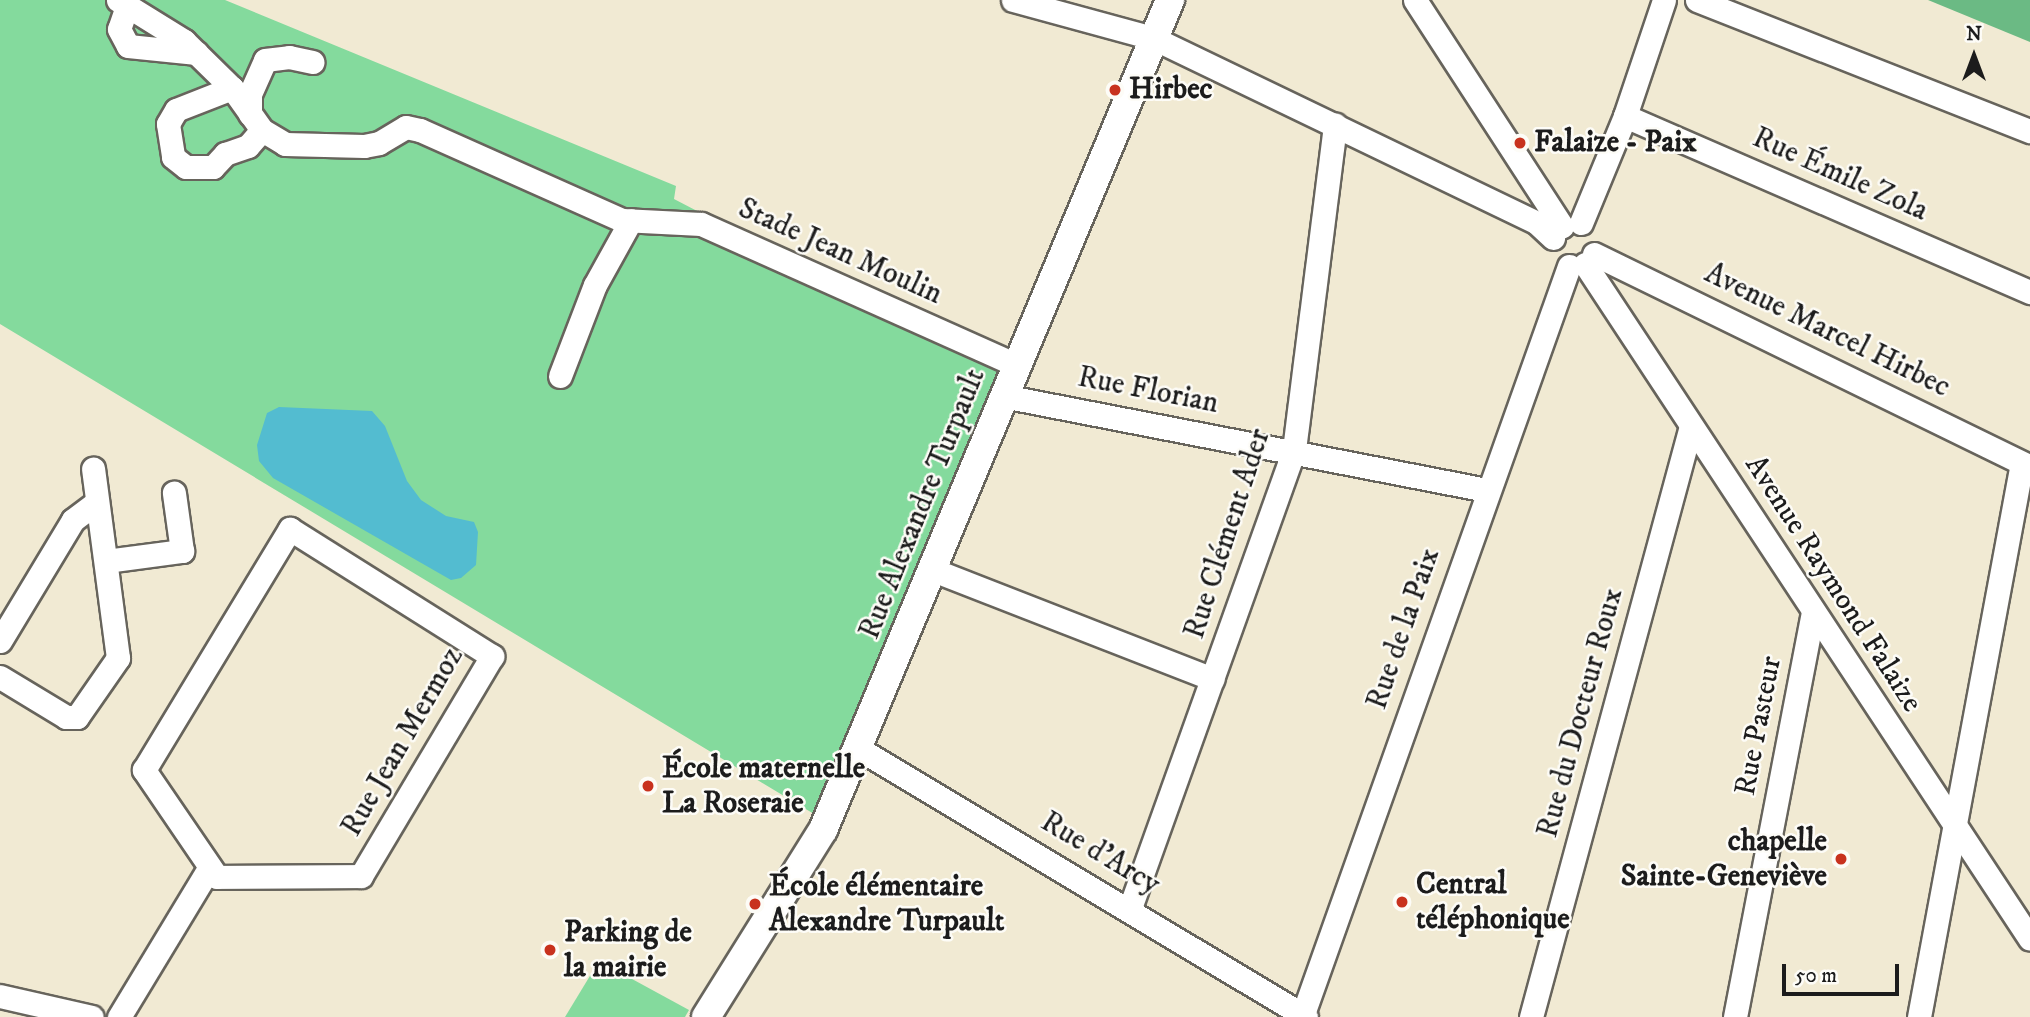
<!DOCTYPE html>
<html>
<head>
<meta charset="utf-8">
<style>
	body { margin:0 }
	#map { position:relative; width:2030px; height:1017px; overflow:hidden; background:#f1ead3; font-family:"IM FELL DW Pica",serif }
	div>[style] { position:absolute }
	.green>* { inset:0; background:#84da9d }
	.forest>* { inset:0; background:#6bba84 }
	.water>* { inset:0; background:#53bcd0 }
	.roads { filter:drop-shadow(2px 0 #67645c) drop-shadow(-2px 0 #67645c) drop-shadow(0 2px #67645c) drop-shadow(0 -2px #67645c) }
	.minor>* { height:23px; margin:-11.5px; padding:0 11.5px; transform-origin:11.5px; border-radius:11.5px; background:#fff }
	.major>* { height:28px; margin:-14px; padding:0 14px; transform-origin:14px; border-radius:14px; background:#fff }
	.dots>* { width:19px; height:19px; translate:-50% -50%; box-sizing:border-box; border:4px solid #fdfcf7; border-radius:50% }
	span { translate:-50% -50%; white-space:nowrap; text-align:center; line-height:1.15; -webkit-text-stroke:5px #fdfcf7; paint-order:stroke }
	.poi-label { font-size:30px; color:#1c1c1c; font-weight:700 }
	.left { translate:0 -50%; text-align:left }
	.right { translate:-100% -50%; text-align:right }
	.street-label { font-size:30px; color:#1c1c1c }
	.north { position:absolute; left:1939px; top:21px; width:70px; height:70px; -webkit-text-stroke:5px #fdfcf7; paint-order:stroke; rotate:0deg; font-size:19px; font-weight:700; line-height:28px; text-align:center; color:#1c1c1c }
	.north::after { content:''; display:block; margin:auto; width:24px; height:32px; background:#1c1c1c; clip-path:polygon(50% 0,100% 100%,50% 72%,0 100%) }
	.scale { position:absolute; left:1782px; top:964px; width:117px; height:32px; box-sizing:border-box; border:4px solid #1c1c1c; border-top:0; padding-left:9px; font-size:21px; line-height:24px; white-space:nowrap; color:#1c1c1c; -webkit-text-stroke:5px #fdfcf7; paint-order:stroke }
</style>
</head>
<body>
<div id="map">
	<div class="green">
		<i style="clip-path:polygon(0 0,225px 0,676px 186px,674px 199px,1000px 368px,814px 814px,0 324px)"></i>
		<i style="clip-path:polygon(599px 961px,689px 1010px,685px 1017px,565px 1017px)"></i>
	</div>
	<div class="forest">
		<i style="clip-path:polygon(1928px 0,2030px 0,2030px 42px)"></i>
	</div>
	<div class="water">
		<i style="clip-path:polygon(279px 407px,372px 411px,385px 426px,407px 481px,421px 500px,446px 516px,474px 522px,478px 532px,476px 565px,461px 578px,451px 580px,273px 478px,259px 461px,257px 445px,267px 413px)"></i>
	</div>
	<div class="roads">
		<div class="minor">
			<i style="left:118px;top:0;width:78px;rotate:31.8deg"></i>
			<i style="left:184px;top:41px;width:67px;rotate:44.4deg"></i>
			<i style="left:232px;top:88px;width:52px;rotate:54.5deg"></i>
			<i style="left:262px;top:130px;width:27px;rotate:31deg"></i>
			<i style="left:285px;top:144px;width:79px;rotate:1.5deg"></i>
			<i style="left:364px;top:146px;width:15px;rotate:-11deg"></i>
			<i style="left:379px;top:143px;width:31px;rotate:-31deg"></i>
			<i style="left:406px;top:127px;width:14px;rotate:12deg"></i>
			<i style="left:420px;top:130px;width:221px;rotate:24deg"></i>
			<i style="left:622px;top:220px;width:79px;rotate:2.9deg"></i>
			<i style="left:701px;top:224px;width:345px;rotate:24.1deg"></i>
			<i style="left:1013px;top:0;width:145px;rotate:15.2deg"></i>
			<i style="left:1153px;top:38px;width:426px;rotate:25.7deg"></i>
			<i style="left:1537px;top:223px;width:22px;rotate:43deg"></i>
			<i style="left:1415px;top:0;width:270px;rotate:57deg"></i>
			<i style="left:1697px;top:0;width:358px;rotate:21.5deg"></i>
			<i style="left:127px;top:6px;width:24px;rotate:109deg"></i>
			<i style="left:119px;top:29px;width:19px;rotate:62deg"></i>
			<i style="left:128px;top:46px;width:69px;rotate:5.8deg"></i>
			<i style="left:232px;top:88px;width:60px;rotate:158.6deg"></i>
			<i style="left:176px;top:110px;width:16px;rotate:120deg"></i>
			<i style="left:168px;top:124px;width:33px;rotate:81deg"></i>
			<i style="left:173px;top:157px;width:16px;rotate:38deg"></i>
			<i style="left:186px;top:167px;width:27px"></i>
			<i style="left:213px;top:167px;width:18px;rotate:-47deg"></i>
			<i style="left:225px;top:154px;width:24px;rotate:-19deg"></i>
			<i style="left:248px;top:146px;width:21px;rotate:-49deg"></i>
			<i style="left:250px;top:114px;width:20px;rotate:-90deg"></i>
			<i style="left:250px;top:94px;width:37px;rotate:-66deg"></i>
			<i style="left:265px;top:60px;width:24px;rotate:-7deg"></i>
			<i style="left:289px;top:57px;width:24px;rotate:12deg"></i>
			<i style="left:1625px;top:116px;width:442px;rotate:23.5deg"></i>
			<i style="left:1581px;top:223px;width:116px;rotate:-67.6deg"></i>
			<i style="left:1625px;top:116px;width:122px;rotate:-71.4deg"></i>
			<i style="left:1594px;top:254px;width:485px;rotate:26deg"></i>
			<i style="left:1585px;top:264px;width:808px;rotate:56.6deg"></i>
			<i style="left:560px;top:376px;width:97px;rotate:-69deg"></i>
			<i style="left:595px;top:285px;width:74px;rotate:-61deg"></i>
			<i style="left:1003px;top:396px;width:492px;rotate:11deg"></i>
			<i style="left:290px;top:529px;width:239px;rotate:32.2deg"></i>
			<i style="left:492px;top:656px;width:256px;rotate:120.8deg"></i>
			<i style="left:361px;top:876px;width:144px;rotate:179.6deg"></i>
			<i style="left:217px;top:877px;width:130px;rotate:-124.3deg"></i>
			<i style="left:144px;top:770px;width:282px;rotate:-58.8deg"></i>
			<i style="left:106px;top:561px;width:77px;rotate:-7.5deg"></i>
			<i style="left:182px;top:551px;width:59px;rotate:-97.9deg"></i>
			<i style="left:933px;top:570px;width:300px;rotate:21.3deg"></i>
			<i style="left:0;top:641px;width:141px;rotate:-58.9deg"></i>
			<i style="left:73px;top:520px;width:30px;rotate:-37deg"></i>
			<i style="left:0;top:677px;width:77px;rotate:31.2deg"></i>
			<i style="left:66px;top:717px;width:11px"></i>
			<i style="left:77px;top:717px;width:72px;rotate:-55.2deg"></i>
			<i style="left:118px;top:658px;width:191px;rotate:-97.5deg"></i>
			<i style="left:859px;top:749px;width:521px;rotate:30.94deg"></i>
			<i style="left:1130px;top:908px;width:486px;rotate:-70.3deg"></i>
			<i style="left:1294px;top:450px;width:328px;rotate:-82.8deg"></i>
			<i style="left:0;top:996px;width:94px;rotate:12.9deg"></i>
			<i style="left:1303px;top:1014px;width:794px;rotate:-70.42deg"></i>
			<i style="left:119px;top:1017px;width:172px;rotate:-58.8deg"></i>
			<i style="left:1531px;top:1017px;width:612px;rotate:-74.85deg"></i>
			<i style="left:1735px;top:1017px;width:413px;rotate:-79.1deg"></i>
			<i style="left:1919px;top:1017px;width:563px;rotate:-79.47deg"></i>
		</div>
		<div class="major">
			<i style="left:706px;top:1017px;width:221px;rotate:-58deg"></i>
			<i style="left:823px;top:830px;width:900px;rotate:-67.31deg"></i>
		</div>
	</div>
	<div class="dots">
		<i style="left:1115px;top:90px;background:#c8321e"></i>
		<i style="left:1520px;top:143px;background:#c8321e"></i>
		<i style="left:648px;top:786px;background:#c8321e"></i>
		<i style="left:1841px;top:859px;background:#c8321e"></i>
		<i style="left:1402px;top:902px;background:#c8321e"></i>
		<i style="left:755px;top:904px;background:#c8321e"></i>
		<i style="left:550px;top:950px;background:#c8321e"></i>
	</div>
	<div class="poi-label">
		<span class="left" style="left:1129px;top:90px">Hirbec</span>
		<span class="left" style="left:1534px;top:143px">Falaize - Paix</span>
		<span class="left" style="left:662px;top:786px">École maternelle<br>La Roseraie</span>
		<span class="right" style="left:1827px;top:859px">chapelle<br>Sainte-Geneviève</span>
		<span class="left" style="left:1416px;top:902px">Central<br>téléphonique</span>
		<span class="left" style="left:769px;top:904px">École élémentaire<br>Alexandre Turpault</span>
		<span class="left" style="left:564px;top:950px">Parking de<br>la mairie</span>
	</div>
	<div class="street-label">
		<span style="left:1840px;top:175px;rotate:24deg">Rue Émile Zola</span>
		<span style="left:840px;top:252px;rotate:24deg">Stade Jean Moulin</span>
		<span style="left:1827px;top:331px;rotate:26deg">Avenue Marcel Hirbec</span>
		<span style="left:1148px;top:391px;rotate:11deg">Rue Florian</span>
		<span style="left:923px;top:504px;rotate:-68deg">Rue Alexandre Turpault</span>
		<span style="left:1228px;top:534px;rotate:-72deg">Rue Clément Ader</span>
		<span style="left:1833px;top:584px;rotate:57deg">Avenue Raymond Falaize</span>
		<span style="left:1404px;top:629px;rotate:-71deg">Rue de la Paix</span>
		<span style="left:1581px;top:713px;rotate:-75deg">Rue du Docteur Roux</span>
		<span style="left:1759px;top:726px;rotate:-79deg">Rue Pasteur</span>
		<span style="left:403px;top:742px;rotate:-60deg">Rue Jean Mermoz</span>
		<span style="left:1100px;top:854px;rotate:31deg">Rue d'Arcy</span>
	</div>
	<div class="north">N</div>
	<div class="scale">50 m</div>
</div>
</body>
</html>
